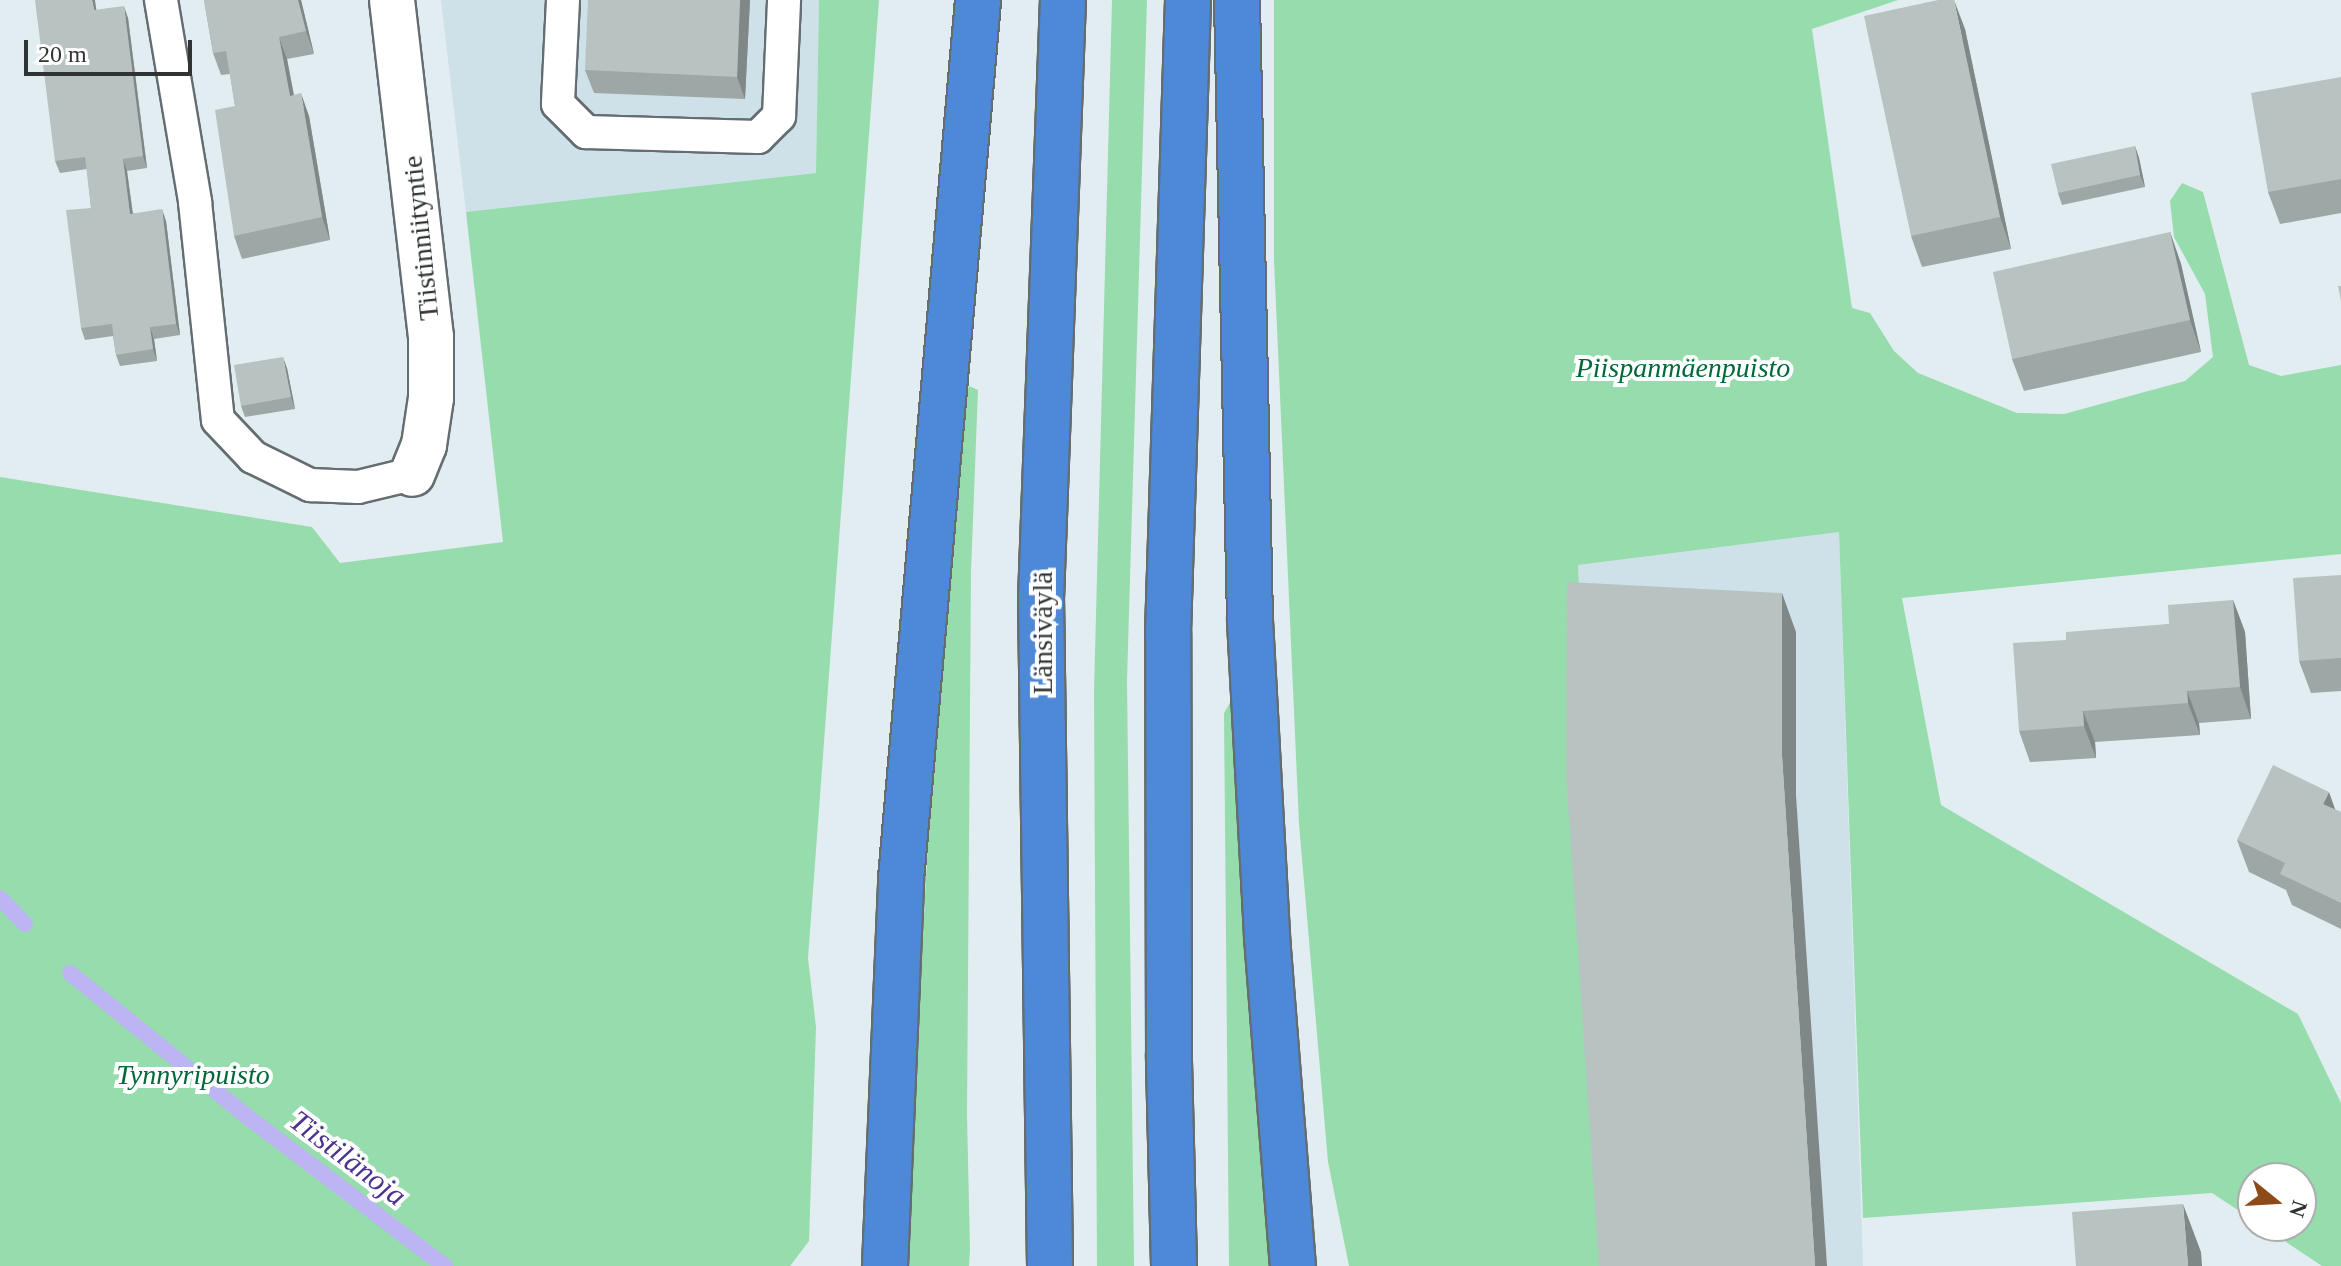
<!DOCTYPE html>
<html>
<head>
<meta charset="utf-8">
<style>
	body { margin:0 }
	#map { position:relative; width:2341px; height:1266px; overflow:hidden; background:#e2edf1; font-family:Georgia,serif }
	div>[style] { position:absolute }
	.built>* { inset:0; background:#cee0e8 }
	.green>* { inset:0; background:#96dcad }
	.stream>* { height:16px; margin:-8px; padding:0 8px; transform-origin:8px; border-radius:8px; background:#bdb4f4 }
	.roads { filter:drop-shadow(2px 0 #646d71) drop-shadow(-2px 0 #646d71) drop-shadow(0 2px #646d71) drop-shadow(0 -2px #646d71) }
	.service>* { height:32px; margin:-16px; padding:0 16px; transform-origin:16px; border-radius:16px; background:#fff }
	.minor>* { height:44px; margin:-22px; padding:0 22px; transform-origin:22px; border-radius:22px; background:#fff }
	.motorway>* { height:44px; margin:-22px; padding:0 22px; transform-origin:22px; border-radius:22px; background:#4e89d8 }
	.wall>* { inset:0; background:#9da7a6 }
	.shaded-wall>* { inset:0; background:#808887 }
	.building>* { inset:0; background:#b7c2c1 }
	span { translate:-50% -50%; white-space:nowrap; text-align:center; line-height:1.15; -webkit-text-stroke:8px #fff; paint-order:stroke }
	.street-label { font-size:28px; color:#2f3334 }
	.park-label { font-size:28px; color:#006939; font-style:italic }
	.water-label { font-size:30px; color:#4b348f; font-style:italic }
	.north { position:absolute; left:2237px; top:1162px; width:80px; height:80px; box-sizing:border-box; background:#fff; border:2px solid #acadae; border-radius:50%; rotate:108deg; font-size:22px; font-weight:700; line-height:32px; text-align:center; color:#2f3334 }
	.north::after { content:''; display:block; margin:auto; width:28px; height:36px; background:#8e4b1a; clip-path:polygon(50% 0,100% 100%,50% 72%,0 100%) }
	.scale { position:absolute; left:24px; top:40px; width:168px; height:36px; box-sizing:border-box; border:4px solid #2f3334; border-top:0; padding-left:10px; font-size:24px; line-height:28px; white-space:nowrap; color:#2f3334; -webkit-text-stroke:6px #fff; paint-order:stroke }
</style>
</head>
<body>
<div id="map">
	<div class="built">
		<i style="clip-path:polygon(441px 0,819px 0,816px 173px,466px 212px)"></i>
		<i style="clip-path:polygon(1839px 532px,1863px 1266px,1610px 1266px,1578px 565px)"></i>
	</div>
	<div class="green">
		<i style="clip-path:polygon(819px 0,879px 0,808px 958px,816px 1027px,809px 1241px,790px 1266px,0 1266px,0 477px,312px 527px,340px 563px,503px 542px,466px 212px,816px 173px)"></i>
		<i style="clip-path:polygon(1112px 0,1147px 0,1127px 681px,1134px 1266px,1097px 1266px,1094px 692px)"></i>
		<i style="clip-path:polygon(1274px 0,1898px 0,1812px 29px,1852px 308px,1870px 313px,1894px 351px,1918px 373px,2017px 413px,2064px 414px,2185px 381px,2213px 357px,2205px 294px,2174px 237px,2170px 201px,2182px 183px,2203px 192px,2249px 365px,2281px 376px,2341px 365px,2341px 554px,1902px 598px,1941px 805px,2298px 1014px,2341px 1103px,2341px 1266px,2322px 1266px,2262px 1226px,2301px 1226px,2301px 1178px,2253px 1178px,2253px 1220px,2212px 1193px,1863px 1218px,1839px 532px,1578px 565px,1610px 1266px,1349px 1266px,1328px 1162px,1299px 824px,1274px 260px)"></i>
		<i style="clip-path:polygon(969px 386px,978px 390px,971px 571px,967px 1115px,970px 1250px,969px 1266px,909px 1266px,913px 1122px,931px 784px,962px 407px)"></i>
		<i style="clip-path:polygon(1232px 699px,1237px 729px,1272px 1266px,1229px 1266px,1224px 713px)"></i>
	</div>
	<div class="stream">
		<i style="left:0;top:898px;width:36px;rotate:46deg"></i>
		<i style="left:70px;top:973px;width:230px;rotate:39deg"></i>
		<i style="left:249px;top:1118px;width:246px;rotate:37.1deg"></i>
	</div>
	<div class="roads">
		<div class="service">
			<i style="left:161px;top:0;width:205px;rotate:80.4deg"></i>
			<i style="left:195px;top:202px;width:219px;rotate:84deg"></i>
			<i style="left:218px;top:420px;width:51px;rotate:46.6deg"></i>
			<i style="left:253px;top:457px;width:64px;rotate:26.2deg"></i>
			<i style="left:310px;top:485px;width:48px;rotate:2.4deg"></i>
			<i style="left:358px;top:487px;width:56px;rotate:-13.5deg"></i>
			<i style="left:563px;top:0;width:104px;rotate:92.8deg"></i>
			<i style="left:558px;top:104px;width:40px;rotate:45deg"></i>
			<i style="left:586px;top:132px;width:172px;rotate:1.7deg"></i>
			<i style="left:758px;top:137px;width:30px;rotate:-45deg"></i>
			<i style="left:779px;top:116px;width:116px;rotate:-87.5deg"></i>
		</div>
		<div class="minor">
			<i style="left:392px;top:0;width:339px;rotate:83.4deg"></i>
			<i style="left:431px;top:337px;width:61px;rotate:90deg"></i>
			<i style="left:431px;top:398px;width:48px;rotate:98.5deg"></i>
			<i style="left:424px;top:445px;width:31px;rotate:112deg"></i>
		</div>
		<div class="motorway">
			<i style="left:1237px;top:0;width:621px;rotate:88.8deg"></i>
			<i style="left:1250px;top:621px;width:316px;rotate:86.9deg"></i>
			<i style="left:1267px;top:937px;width:330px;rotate:85.5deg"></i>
			<i style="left:885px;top:1266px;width:387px;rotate:-87.6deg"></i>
			<i style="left:901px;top:879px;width:882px;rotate:-84.99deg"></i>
			<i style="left:1050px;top:1266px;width:667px;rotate:-90.77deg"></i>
			<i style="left:1041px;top:599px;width:599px;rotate:-87.9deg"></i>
			<i style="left:1174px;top:1266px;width:212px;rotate:-91.4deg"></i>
			<i style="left:1169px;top:1054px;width:421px;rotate:-90.1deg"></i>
			<i style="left:1168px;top:633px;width:633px;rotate:-88.19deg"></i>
		</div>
	</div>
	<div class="wall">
		<i style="clip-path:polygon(204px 0,301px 0,314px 54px,287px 59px,294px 95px,309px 116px,330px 240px,242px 259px,234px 236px,235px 106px,230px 74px,221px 75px,213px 53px)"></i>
		<i style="clip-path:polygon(750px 0,745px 99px,594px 93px,585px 70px)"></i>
		<i style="clip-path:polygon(96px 10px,128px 18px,147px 168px,127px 171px,133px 213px,166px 221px,180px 335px,154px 339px,157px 361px,120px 366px,116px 355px,113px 336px,85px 340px,81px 328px,91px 208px,87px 169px,60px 173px,55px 161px)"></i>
		<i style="clip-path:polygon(1965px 29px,2011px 249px,1922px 267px,1911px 236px)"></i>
		<i style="clip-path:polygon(2341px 77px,2341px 213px,2280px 224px,2268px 192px)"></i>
		<i style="clip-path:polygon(2135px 146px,2139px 158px,2145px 187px,2062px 205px,2058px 193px)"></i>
		<i style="clip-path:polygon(2170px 232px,2181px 264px,2201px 352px,2024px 391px,2012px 359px)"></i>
		<i style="clip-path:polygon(287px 368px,295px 409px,245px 417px,241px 406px)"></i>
		<i style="clip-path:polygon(2341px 575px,2341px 691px,2311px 693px,2299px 661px)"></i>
		<i style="clip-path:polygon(2233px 600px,2245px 632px,2251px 719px,2199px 723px,2200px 735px,2095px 742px,2096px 758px,2030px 762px,2019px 731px,2066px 640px,2169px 624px)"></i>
		<i style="clip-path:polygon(2335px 810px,2341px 812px,2341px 929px,2292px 905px,2286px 890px,2249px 872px,2237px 840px)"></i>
	</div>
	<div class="shaded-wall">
		<i style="clip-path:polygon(92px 0,95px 0,98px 22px,94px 10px)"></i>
		<i style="clip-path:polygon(298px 0,301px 0,314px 54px,306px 31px)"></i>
		<i style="clip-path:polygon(740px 0,750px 0,745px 99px,737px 77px)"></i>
		<i style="clip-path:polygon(1954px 0,1965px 29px,2011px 249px,2000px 217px)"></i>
		<i style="clip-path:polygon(124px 6px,128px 18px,147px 168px,143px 156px)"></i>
		<i style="clip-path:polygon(279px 37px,287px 59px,298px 118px,290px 96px)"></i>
		<i style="clip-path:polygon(301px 93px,309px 116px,330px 240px,322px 217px)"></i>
		<i style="clip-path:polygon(2135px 146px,2139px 158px,2145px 187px,2140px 175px)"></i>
		<i style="clip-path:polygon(123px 159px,127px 171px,134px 225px,130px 214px)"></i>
		<i style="clip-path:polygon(162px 209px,166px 221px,180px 335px,176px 324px)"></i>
		<i style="clip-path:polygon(2170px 232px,2181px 264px,2201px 352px,2190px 320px)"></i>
		<i style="clip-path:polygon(150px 327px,154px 339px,157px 361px,153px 349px)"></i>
		<i style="clip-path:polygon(283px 357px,287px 368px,295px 409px,291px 397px)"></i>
		<i style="clip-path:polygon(1782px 593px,1796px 632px,1796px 795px,1827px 1266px,1815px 1266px,1782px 756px)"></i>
		<i style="clip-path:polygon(2233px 600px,2245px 632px,2251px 719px,2240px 687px)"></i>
		<i style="clip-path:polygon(2187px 691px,2199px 723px,2200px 735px,2188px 703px)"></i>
		<i style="clip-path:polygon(2083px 711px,2095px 742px,2096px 758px,2084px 726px)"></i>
		<i style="clip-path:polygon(2329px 792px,2340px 823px,2323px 804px)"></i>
		<i style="clip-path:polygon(2183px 1204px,2201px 1252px,2202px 1266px,2188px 1266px)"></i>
	</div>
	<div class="building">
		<i style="clip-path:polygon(35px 0,92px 0,94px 10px,124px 6px,143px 156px,123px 159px,130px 214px,162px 209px,176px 324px,150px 327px,153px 349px,116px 355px,112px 324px,81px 328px,66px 210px,91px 208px,85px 157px,55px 161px)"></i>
		<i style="clip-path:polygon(204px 0,298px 0,306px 31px,279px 37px,290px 96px,301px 93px,322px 217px,234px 236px,215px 110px,235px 106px,226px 51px,213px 53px)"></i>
		<i style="clip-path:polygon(588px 0,740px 0,737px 77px,585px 70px)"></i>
		<i style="clip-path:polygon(1938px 0,1954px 0,2000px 217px,1911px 236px,1864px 16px)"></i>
		<i style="clip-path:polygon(2341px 77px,2341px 179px,2268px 192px,2251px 93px)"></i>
		<i style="clip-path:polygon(2135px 146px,2140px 175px,2058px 193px,2051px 164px)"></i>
		<i style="clip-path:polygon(2170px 232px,2190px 320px,2012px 359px,1993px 272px)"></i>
		<i style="clip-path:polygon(2338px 286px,2341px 286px,2341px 301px)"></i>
		<i style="clip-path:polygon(283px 357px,291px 397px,241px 406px,234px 365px)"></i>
		<i style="clip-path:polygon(2341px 575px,2341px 658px,2299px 661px,2293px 578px)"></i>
		<i style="clip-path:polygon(1567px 582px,1782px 593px,1782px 756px,1815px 1266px,1599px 1266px,1566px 772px)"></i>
		<i style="clip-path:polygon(2233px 600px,2240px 687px,2187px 691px,2188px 703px,2083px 711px,2084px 726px,2019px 731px,2013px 643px,2066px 640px,2066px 632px,2169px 624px,2168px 605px)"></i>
		<i style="clip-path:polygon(2273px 765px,2329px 792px,2323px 804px,2341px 812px,2341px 903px,2280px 874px,2285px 863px,2237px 840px)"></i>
		<i style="clip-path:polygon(2183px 1204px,2188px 1266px,2076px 1266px,2072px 1212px)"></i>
	</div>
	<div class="street-label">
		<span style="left:421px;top:238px;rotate:-96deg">Tiistinniityntie</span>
		<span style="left:1043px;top:633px;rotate:-90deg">Länsiväylä</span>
	</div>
	<div class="park-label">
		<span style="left:1683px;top:368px">Piispanmäenpuisto</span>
		<span style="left:193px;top:1075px">Tynnyripuisto</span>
	</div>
	<div class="water-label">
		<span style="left:348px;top:1158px;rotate:37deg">Tiistilänoja</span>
	</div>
	<div class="north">N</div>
	<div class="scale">20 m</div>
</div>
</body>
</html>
